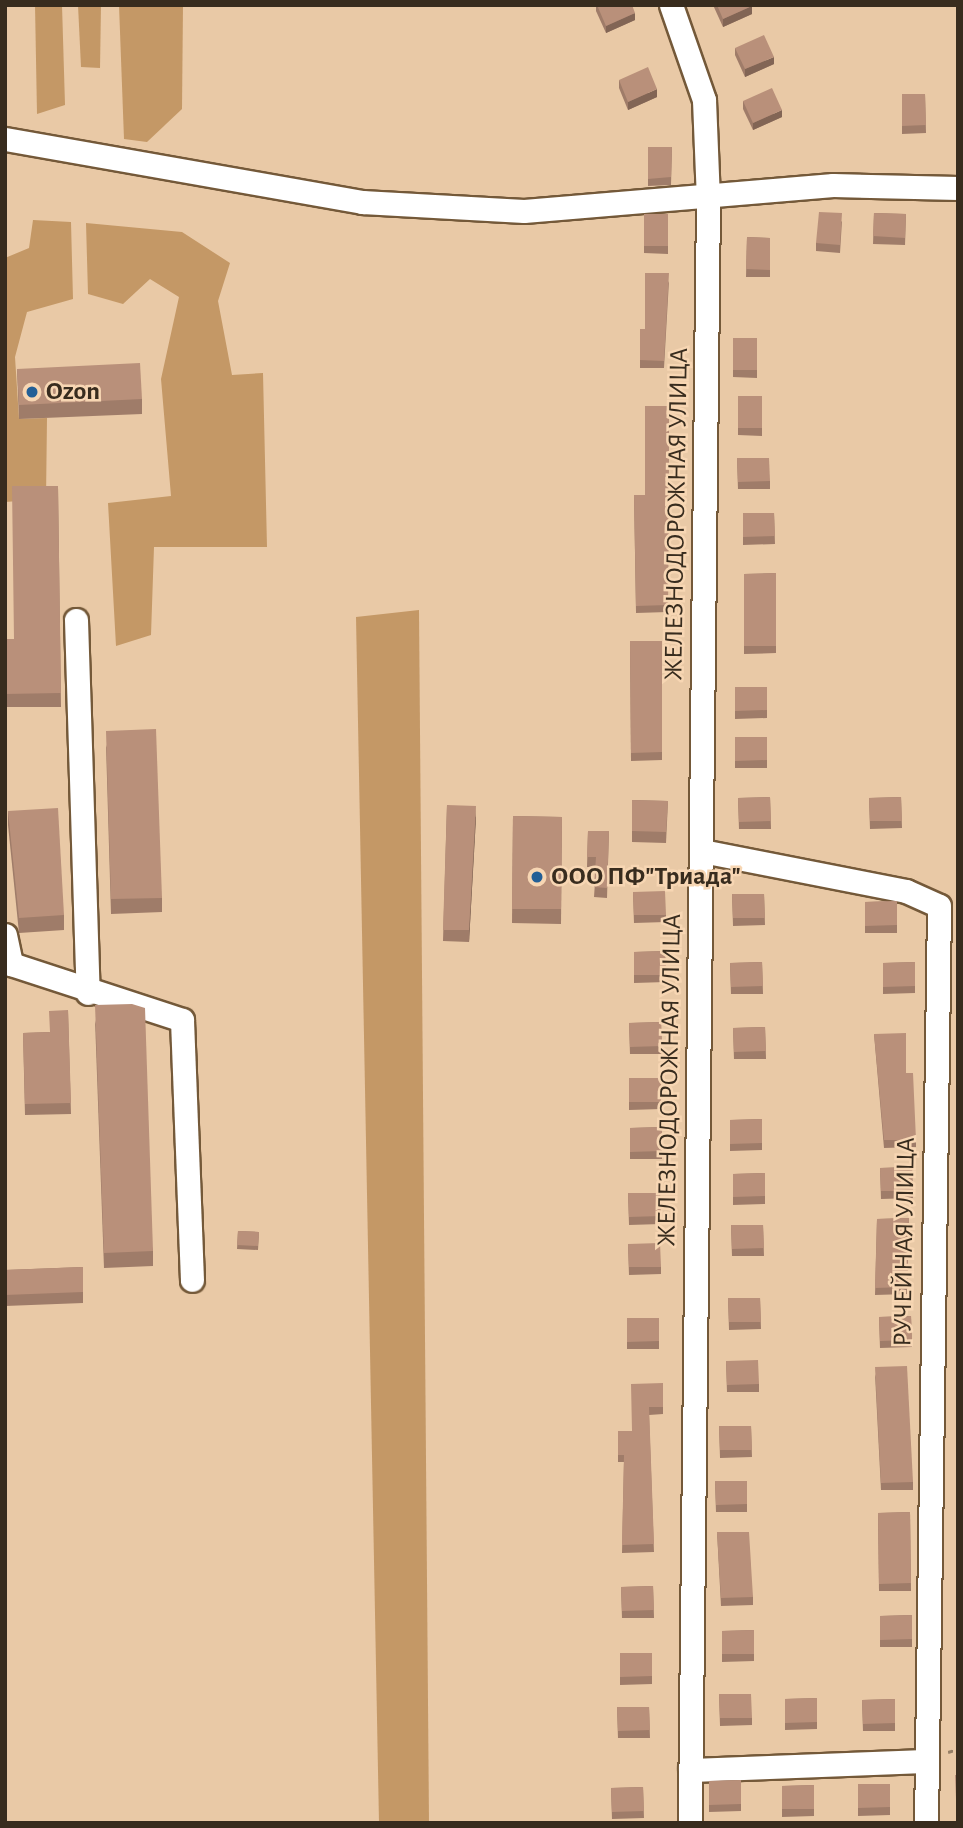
<!DOCTYPE html>
<html>
<head>
<meta charset="utf-8">
<style>
	body { margin:0 }
	#map { position:relative; width:963px; height:1828px; overflow:hidden; background:#e9c9a6; font-family:"Alegreya Sans",sans-serif }
	div>[style] { position:absolute }
	.green>* { inset:0; background:#c49866 }
	.path>* { height:2.5px; margin-top:-1.25px; transform-origin:0; background:repeating-linear-gradient(90deg,#957f66 0 5px,transparent 0 10px) }
	.roads { filter:drop-shadow(2px 0 #745939) drop-shadow(-2px 0 #745939) drop-shadow(0 2px #745939) drop-shadow(0 -2px #745939) }
	.minor>* { height:23px; margin:-11.5px; padding:0 11.5px; transform-origin:11.5px; border-radius:11.5px; background:#fff }
	.wall>* { inset:0; background:#9f7c69 }
	.shaded-wall>* { inset:0; background:#826555 }
	.building>* { inset:0; background:#b9907a }
	.dots>* { width:19px; height:19px; translate:-50% -50%; box-sizing:border-box; border:4px solid #f7d6b3; border-radius:50% }
	span { translate:-50% -50%; white-space:nowrap; text-align:center; line-height:1.15; -webkit-text-stroke:5px #f7d6b3; paint-order:stroke }
	.poi-label { font-size:26px; color:#382c1e; font-weight:700 }
	.left { translate:0 -50%; text-align:left }
	.street-label { font-size:26px; color:#382c1e }
	.frame { position:absolute; inset:0; border:7px solid #382c1e; pointer-events:none }
</style>
</head>
<body>
<div id="map">
	<div class="green">
		<i style="clip-path:polygon(35px 5px,62px 5px,65px 105px,37px 114px)"></i>
		<i style="clip-path:polygon(78px 5px,101px 5px,100px 68px,81px 67px)"></i>
		<i style="clip-path:polygon(119px 5px,183px 5px,182px 109px,147px 142px,124px 139px)"></i>
		<i style="clip-path:polygon(33px 220px,71px 222px,73px 299px,27px 312px,15px 357px,19px 419px,47px 418px,46px 499px,5px 502px,5px 258px,29px 248px)"></i>
		<i style="clip-path:polygon(86px 223px,182px 232px,230px 263px,218px 301px,232px 375px,263px 373px,267px 547px,154px 547px,151px 635px,116px 646px,108px 503px,171px 496px,161px 379px,179px 297px,150px 279px,123px 304px,88px 294px)"></i>
		<i style="clip-path:polygon(419px 610px,429px 1823px,379px 1823px,356px 617px)"></i>
	</div>
	<div class="path">
		<i style="left:948px;top:1752px;width:10px;rotate:-17deg"></i>
	</div>
	<div class="roads">
		<div class="minor">
			<i style="left:671px;top:5px;width:101px;rotate:70.8deg"></i>
			<i style="left:704px;top:100px;width:99px;rotate:87.7deg"></i>
			<i style="left:708px;top:199px;width:1624px;rotate:90.64deg"></i>
			<i style="left:5px;top:139px;width:363px;rotate:10deg"></i>
			<i style="left:362px;top:202px;width:162px;rotate:3.2deg"></i>
			<i style="left:524px;top:211px;width:310px;rotate:-4.8deg"></i>
			<i style="left:833px;top:185px;width:125px;rotate:1.4deg"></i>
			<i style="left:76px;top:620px;width:373px;rotate:88.2deg"></i>
			<i style="left:702px;top:851px;width:208px;rotate:11.1deg"></i>
			<i style="left:906px;top:891px;width:36px;rotate:24deg"></i>
			<i style="left:939px;top:906px;width:917px;rotate:90.81deg"></i>
			<i style="left:5px;top:935px;width:30px;rotate:78deg"></i>
			<i style="left:11px;top:964px;width:180px;rotate:18.1deg"></i>
			<i style="left:182px;top:1020px;width:260px;rotate:87.8deg"></i>
			<i style="left:690px;top:1770px;width:236px;rotate:-2.2deg"></i>
		</div>
	</div>
	<div class="wall">
		<i style="clip-path:polygon(596px 5px,632px 5px,635px 20px,606px 33px,596px 11px)"></i>
		<i style="clip-path:polygon(713px 5px,752px 5px,752px 14px,723px 27px)"></i>
		<i style="clip-path:polygon(735px 48px,774px 64px,745px 77px,735px 55px)"></i>
		<i style="clip-path:polygon(619px 80px,657px 97px,628px 110px,619px 88px)"></i>
		<i style="clip-path:polygon(902px 94px,925px 94px,926px 133px,902px 134px)"></i>
		<i style="clip-path:polygon(743px 101px,782px 117px,753px 130px,743px 109px)"></i>
		<i style="clip-path:polygon(648px 147px,672px 147px,671px 185px,648px 186px)"></i>
		<i style="clip-path:polygon(874px 213px,906px 214px,905px 245px,873px 244px)"></i>
		<i style="clip-path:polygon(644px 214px,668px 214px,668px 254px,644px 253px)"></i>
		<i style="clip-path:polygon(842px 221px,840px 253px,816px 251px,816px 243px)"></i>
		<i style="clip-path:polygon(747px 237px,770px 238px,770px 277px,746px 277px)"></i>
		<i style="clip-path:polygon(669px 281px,664px 368px,640px 368px,640px 329px,645px 329px)"></i>
		<i style="clip-path:polygon(733px 338px,757px 338px,757px 378px,733px 377px)"></i>
		<i style="clip-path:polygon(17px 369px,142px 399px,142px 414px,19px 419px)"></i>
		<i style="clip-path:polygon(738px 396px,762px 396px,762px 436px,738px 435px)"></i>
		<i style="clip-path:polygon(669px 406px,668px 612px,636px 613px,634px 495px,645px 495px)"></i>
		<i style="clip-path:polygon(737px 458px,770px 481px,770px 489px,738px 489px)"></i>
		<i style="clip-path:polygon(58px 486px,61px 707px,5px 707px,5px 639px,14px 639px)"></i>
		<i style="clip-path:polygon(743px 513px,774px 513px,775px 544px,743px 545px)"></i>
		<i style="clip-path:polygon(776px 573px,776px 653px,744px 654px,744px 574px)"></i>
		<i style="clip-path:polygon(630px 641px,662px 641px,662px 760px,631px 761px)"></i>
		<i style="clip-path:polygon(735px 687px,767px 710px,767px 718px,735px 719px)"></i>
		<i style="clip-path:polygon(735px 737px,767px 737px,767px 768px,735px 768px)"></i>
		<i style="clip-path:polygon(106px 745px,162px 898px,162px 912px,111px 914px)"></i>
		<i style="clip-path:polygon(770px 797px,771px 829px,739px 829px,738px 798px)"></i>
		<i style="clip-path:polygon(901px 797px,902px 828px,870px 829px,869px 798px)"></i>
		<i style="clip-path:polygon(632px 800px,668px 801px,666px 843px,632px 842px)"></i>
		<i style="clip-path:polygon(447px 805px,476px 817px,469px 942px,443px 941px)"></i>
		<i style="clip-path:polygon(8px 811px,64px 915px,64px 930px,19px 933px,8px 825px)"></i>
		<i style="clip-path:polygon(513px 816px,562px 817px,561px 924px,512px 923px)"></i>
		<i style="clip-path:polygon(588px 831px,609px 831px,607px 898px,594px 897px,596px 867px,587px 867px)"></i>
		<i style="clip-path:polygon(633px 892px,666px 915px,666px 922px,634px 923px)"></i>
		<i style="clip-path:polygon(732px 894px,764px 894px,765px 925px,733px 926px)"></i>
		<i style="clip-path:polygon(897px 901px,897px 933px,865px 933px,865px 902px)"></i>
		<i style="clip-path:polygon(665px 951px,666px 982px,634px 983px,634px 952px)"></i>
		<i style="clip-path:polygon(762px 962px,763px 994px,731px 994px,730px 963px)"></i>
		<i style="clip-path:polygon(915px 962px,915px 993px,883px 994px,883px 963px)"></i>
		<i style="clip-path:polygon(68px 1010px,71px 1114px,25px 1115px,23px 1033px,50px 1032px)"></i>
		<i style="clip-path:polygon(95px 1020px,153px 1251px,153px 1266px,104px 1268px)"></i>
		<i style="clip-path:polygon(661px 1022px,662px 1054px,630px 1054px,629px 1023px)"></i>
		<i style="clip-path:polygon(765px 1027px,766px 1059px,734px 1059px,733px 1028px)"></i>
		<i style="clip-path:polygon(874px 1034px,906px 1073px,916px 1140px,916px 1147px,884px 1148px)"></i>
		<i style="clip-path:polygon(629px 1078px,661px 1102px,661px 1109px,629px 1110px)"></i>
		<i style="clip-path:polygon(762px 1119px,762px 1150px,730px 1151px,730px 1120px)"></i>
		<i style="clip-path:polygon(662px 1127px,662px 1159px,630px 1159px,630px 1128px)"></i>
		<i style="clip-path:polygon(912px 1167px,913px 1198px,881px 1199px,880px 1168px)"></i>
		<i style="clip-path:polygon(765px 1173px,765px 1204px,733px 1205px,733px 1174px)"></i>
		<i style="clip-path:polygon(628px 1193px,660px 1193px,661px 1224px,629px 1225px)"></i>
		<i style="clip-path:polygon(909px 1218px,907px 1294px,875px 1295px,877px 1219px)"></i>
		<i style="clip-path:polygon(731px 1225px,763px 1225px,764px 1256px,732px 1256px)"></i>
		<i style="clip-path:polygon(238px 1231px,259px 1232px,258px 1250px,237px 1249px)"></i>
		<i style="clip-path:polygon(628px 1244px,661px 1267px,661px 1274px,629px 1275px)"></i>
		<i style="clip-path:polygon(83px 1267px,83px 1303px,5px 1306px,5px 1270px)"></i>
		<i style="clip-path:polygon(728px 1298px,760px 1298px,761px 1329px,729px 1330px)"></i>
		<i style="clip-path:polygon(911px 1316px,912px 1347px,880px 1348px,879px 1317px)"></i>
		<i style="clip-path:polygon(627px 1318px,659px 1318px,659px 1349px,627px 1349px)"></i>
		<i style="clip-path:polygon(726px 1361px,759px 1384px,759px 1392px,727px 1392px)"></i>
		<i style="clip-path:polygon(875px 1374px,913px 1482px,913px 1490px,881px 1490px)"></i>
		<i style="clip-path:polygon(663px 1383px,663px 1414px,649px 1415px,654px 1552px,622px 1553px,624px 1462px,618px 1462px,618px 1431px,632px 1431px)"></i>
		<i style="clip-path:polygon(719px 1426px,751px 1426px,752px 1457px,720px 1458px)"></i>
		<i style="clip-path:polygon(715px 1481px,747px 1504px,747px 1512px,716px 1512px)"></i>
		<i style="clip-path:polygon(910px 1512px,911px 1591px,879px 1591px,878px 1513px)"></i>
		<i style="clip-path:polygon(717px 1532px,753px 1597px,753px 1605px,721px 1606px)"></i>
		<i style="clip-path:polygon(653px 1586px,654px 1618px,622px 1618px,621px 1587px)"></i>
		<i style="clip-path:polygon(912px 1615px,912px 1647px,880px 1647px,880px 1616px)"></i>
		<i style="clip-path:polygon(754px 1630px,754px 1661px,722px 1662px,722px 1631px)"></i>
		<i style="clip-path:polygon(620px 1653px,652px 1676px,652px 1684px,620px 1685px)"></i>
		<i style="clip-path:polygon(719px 1694px,752px 1718px,752px 1725px,720px 1726px)"></i>
		<i style="clip-path:polygon(817px 1698px,817px 1729px,785px 1730px,785px 1699px)"></i>
		<i style="clip-path:polygon(895px 1699px,895px 1731px,863px 1731px,862px 1700px)"></i>
		<i style="clip-path:polygon(617px 1707px,649px 1707px,650px 1738px,618px 1738px)"></i>
		<i style="clip-path:polygon(741px 1780px,741px 1811px,709px 1812px,709px 1781px)"></i>
		<i style="clip-path:polygon(858px 1784px,890px 1784px,890px 1815px,858px 1816px)"></i>
		<i style="clip-path:polygon(814px 1785px,814px 1816px,782px 1817px,782px 1786px)"></i>
		<i style="clip-path:polygon(643px 1787px,644px 1818px,612px 1819px,611px 1788px)"></i>
	</div>
	<div class="shaded-wall">
		<i style="clip-path:polygon(752px 6px,752px 14px,723px 27px,723px 19px)"></i>
		<i style="clip-path:polygon(635px 13px,635px 20px,606px 33px,606px 26px)"></i>
		<i style="clip-path:polygon(774px 57px,774px 64px,745px 77px,745px 69px)"></i>
		<i style="clip-path:polygon(657px 89px,657px 97px,628px 110px,628px 102px)"></i>
		<i style="clip-path:polygon(782px 110px,782px 117px,753px 130px,753px 123px)"></i>
		<i style="clip-path:polygon(476px 806px,476px 817px,469px 942px,469px 930px)"></i>
	</div>
	<div class="building">
		<i style="clip-path:polygon(597px 5px,632px 5px,635px 13px,606px 26px)"></i>
		<i style="clip-path:polygon(717px 5px,752px 5px,752px 6px,723px 19px)"></i>
		<i style="clip-path:polygon(764px 35px,774px 57px,745px 69px,735px 48px)"></i>
		<i style="clip-path:polygon(648px 67px,657px 89px,628px 102px,619px 80px)"></i>
		<i style="clip-path:polygon(772px 88px,782px 110px,753px 123px,743px 101px)"></i>
		<i style="clip-path:polygon(902px 94px,925px 94px,926px 125px,902px 126px)"></i>
		<i style="clip-path:polygon(648px 147px,672px 147px,671px 177px,648px 179px)"></i>
		<i style="clip-path:polygon(819px 212px,842px 213px,840px 245px,816px 243px)"></i>
		<i style="clip-path:polygon(874px 213px,906px 214px,905px 238px,873px 236px)"></i>
		<i style="clip-path:polygon(644px 214px,668px 214px,668px 246px,644px 246px)"></i>
		<i style="clip-path:polygon(747px 237px,770px 238px,770px 270px,746px 269px)"></i>
		<i style="clip-path:polygon(645px 273px,669px 273px,664px 361px,640px 360px,640px 329px,645px 329px)"></i>
		<i style="clip-path:polygon(733px 338px,757px 338px,757px 370px,733px 370px)"></i>
		<i style="clip-path:polygon(140px 363px,142px 399px,19px 405px,17px 369px)"></i>
		<i style="clip-path:polygon(738px 396px,762px 396px,762px 428px,738px 428px)"></i>
		<i style="clip-path:polygon(645px 406px,669px 406px,668px 605px,636px 606px,634px 495px,645px 495px)"></i>
		<i style="clip-path:polygon(737px 458px,769px 458px,770px 481px,738px 482px)"></i>
		<i style="clip-path:polygon(12px 486px,58px 486px,61px 693px,5px 694px,5px 639px,14px 639px)"></i>
		<i style="clip-path:polygon(743px 513px,774px 513px,775px 536px,743px 537px)"></i>
		<i style="clip-path:polygon(776px 573px,776px 646px,744px 646px,744px 574px)"></i>
		<i style="clip-path:polygon(630px 641px,662px 641px,662px 752px,631px 753px)"></i>
		<i style="clip-path:polygon(735px 687px,767px 687px,767px 710px,735px 711px)"></i>
		<i style="clip-path:polygon(156px 729px,162px 898px,111px 899px,106px 731px)"></i>
		<i style="clip-path:polygon(735px 737px,767px 737px,767px 760px,735px 761px)"></i>
		<i style="clip-path:polygon(770px 797px,771px 821px,739px 822px,738px 798px)"></i>
		<i style="clip-path:polygon(901px 797px,902px 821px,870px 821px,869px 798px)"></i>
		<i style="clip-path:polygon(632px 800px,668px 801px,666px 832px,632px 831px)"></i>
		<i style="clip-path:polygon(447px 805px,476px 806px,469px 930px,443px 930px)"></i>
		<i style="clip-path:polygon(58px 808px,64px 915px,19px 918px,8px 811px)"></i>
		<i style="clip-path:polygon(513px 816px,562px 817px,561px 909px,512px 909px)"></i>
		<i style="clip-path:polygon(588px 831px,609px 831px,607px 888px,594px 887px,596px 857px,587px 857px)"></i>
		<i style="clip-path:polygon(665px 891px,666px 915px,634px 915px,633px 892px)"></i>
		<i style="clip-path:polygon(732px 894px,764px 894px,765px 918px,733px 918px)"></i>
		<i style="clip-path:polygon(897px 901px,897px 925px,865px 926px,865px 902px)"></i>
		<i style="clip-path:polygon(665px 951px,666px 975px,634px 975px,634px 952px)"></i>
		<i style="clip-path:polygon(762px 962px,763px 986px,731px 987px,730px 963px)"></i>
		<i style="clip-path:polygon(915px 962px,915px 986px,883px 987px,883px 963px)"></i>
		<i style="clip-path:polygon(132px 1004px,145px 1008px,153px 1251px,104px 1253px,95px 1005px)"></i>
		<i style="clip-path:polygon(68px 1010px,71px 1103px,25px 1104px,23px 1033px,50px 1032px,49px 1011px)"></i>
		<i style="clip-path:polygon(661px 1022px,662px 1046px,630px 1047px,629px 1023px)"></i>
		<i style="clip-path:polygon(765px 1027px,766px 1051px,734px 1052px,733px 1028px)"></i>
		<i style="clip-path:polygon(906px 1033px,906px 1073px,913px 1073px,916px 1140px,884px 1140px,874px 1034px)"></i>
		<i style="clip-path:polygon(629px 1078px,661px 1078px,661px 1102px,629px 1102px)"></i>
		<i style="clip-path:polygon(762px 1119px,762px 1143px,730px 1144px,730px 1120px)"></i>
		<i style="clip-path:polygon(662px 1127px,662px 1151px,630px 1152px,630px 1128px)"></i>
		<i style="clip-path:polygon(912px 1167px,913px 1191px,881px 1191px,880px 1168px)"></i>
		<i style="clip-path:polygon(765px 1173px,765px 1196px,733px 1197px,733px 1174px)"></i>
		<i style="clip-path:polygon(628px 1193px,660px 1193px,661px 1216px,629px 1217px)"></i>
		<i style="clip-path:polygon(909px 1218px,907px 1287px,875px 1288px,877px 1219px)"></i>
		<i style="clip-path:polygon(731px 1225px,763px 1225px,764px 1248px,732px 1249px)"></i>
		<i style="clip-path:polygon(238px 1231px,259px 1232px,258px 1246px,237px 1245px)"></i>
		<i style="clip-path:polygon(660px 1243px,661px 1267px,629px 1267px,628px 1244px)"></i>
		<i style="clip-path:polygon(83px 1267px,83px 1292px,5px 1295px,5px 1270px)"></i>
		<i style="clip-path:polygon(728px 1298px,760px 1298px,761px 1322px,729px 1322px)"></i>
		<i style="clip-path:polygon(911px 1316px,912px 1340px,880px 1341px,879px 1317px)"></i>
		<i style="clip-path:polygon(627px 1318px,659px 1318px,659px 1341px,627px 1342px)"></i>
		<i style="clip-path:polygon(758px 1360px,759px 1384px,727px 1385px,726px 1361px)"></i>
		<i style="clip-path:polygon(907px 1366px,913px 1482px,881px 1483px,875px 1367px)"></i>
		<i style="clip-path:polygon(663px 1383px,663px 1407px,649px 1407px,654px 1544px,622px 1545px,624px 1455px,618px 1455px,618px 1431px,632px 1431px,631px 1384px)"></i>
		<i style="clip-path:polygon(719px 1426px,751px 1426px,752px 1450px,720px 1450px)"></i>
		<i style="clip-path:polygon(715px 1481px,747px 1481px,747px 1504px,716px 1505px)"></i>
		<i style="clip-path:polygon(910px 1512px,911px 1583px,879px 1584px,878px 1513px)"></i>
		<i style="clip-path:polygon(717px 1532px,749px 1532px,753px 1597px,721px 1598px)"></i>
		<i style="clip-path:polygon(653px 1586px,654px 1610px,622px 1611px,621px 1587px)"></i>
		<i style="clip-path:polygon(912px 1615px,912px 1639px,880px 1640px,880px 1616px)"></i>
		<i style="clip-path:polygon(754px 1630px,754px 1654px,722px 1654px,722px 1631px)"></i>
		<i style="clip-path:polygon(620px 1653px,652px 1653px,652px 1676px,620px 1677px)"></i>
		<i style="clip-path:polygon(719px 1694px,751px 1694px,752px 1718px,720px 1718px)"></i>
		<i style="clip-path:polygon(817px 1698px,817px 1722px,785px 1723px,785px 1699px)"></i>
		<i style="clip-path:polygon(895px 1699px,895px 1723px,863px 1724px,862px 1700px)"></i>
		<i style="clip-path:polygon(617px 1707px,649px 1707px,650px 1730px,618px 1731px)"></i>
		<i style="clip-path:polygon(955px 1775px,958px 1775px,958px 1799px,956px 1799px)"></i>
		<i style="clip-path:polygon(741px 1780px,741px 1804px,709px 1805px,709px 1781px)"></i>
		<i style="clip-path:polygon(858px 1784px,890px 1784px,890px 1807px,858px 1808px)"></i>
		<i style="clip-path:polygon(814px 1785px,814px 1809px,782px 1809px,782px 1786px)"></i>
		<i style="clip-path:polygon(643px 1787px,644px 1811px,612px 1812px,611px 1788px)"></i>
	</div>
	<div class="dots">
		<i style="left:32px;top:392px;background:#235f96"></i>
		<i style="left:537px;top:877px;background:#235f96"></i>
	</div>
	<div class="poi-label">
		<span class="left" style="left:46px;top:392px">Ozon</span>
		<span class="left" style="left:551px;top:877px">ООО ПФ"Триада"</span>
	</div>
	<div class="street-label">
		<span style="left:677px;top:514px;rotate:-89deg">ЖЕЛЕЗНОДОРОЖНАЯ УЛИЦА</span>
		<span style="left:670px;top:1080px;rotate:-89deg">ЖЕЛЕЗНОДОРОЖНАЯ УЛИЦА</span>
		<span style="left:905px;top:1242px;rotate:-89deg">РУЧЕЙНАЯ УЛИЦА</span>
	</div>
	<div class="frame"></div>
</div>
</body>
</html>
